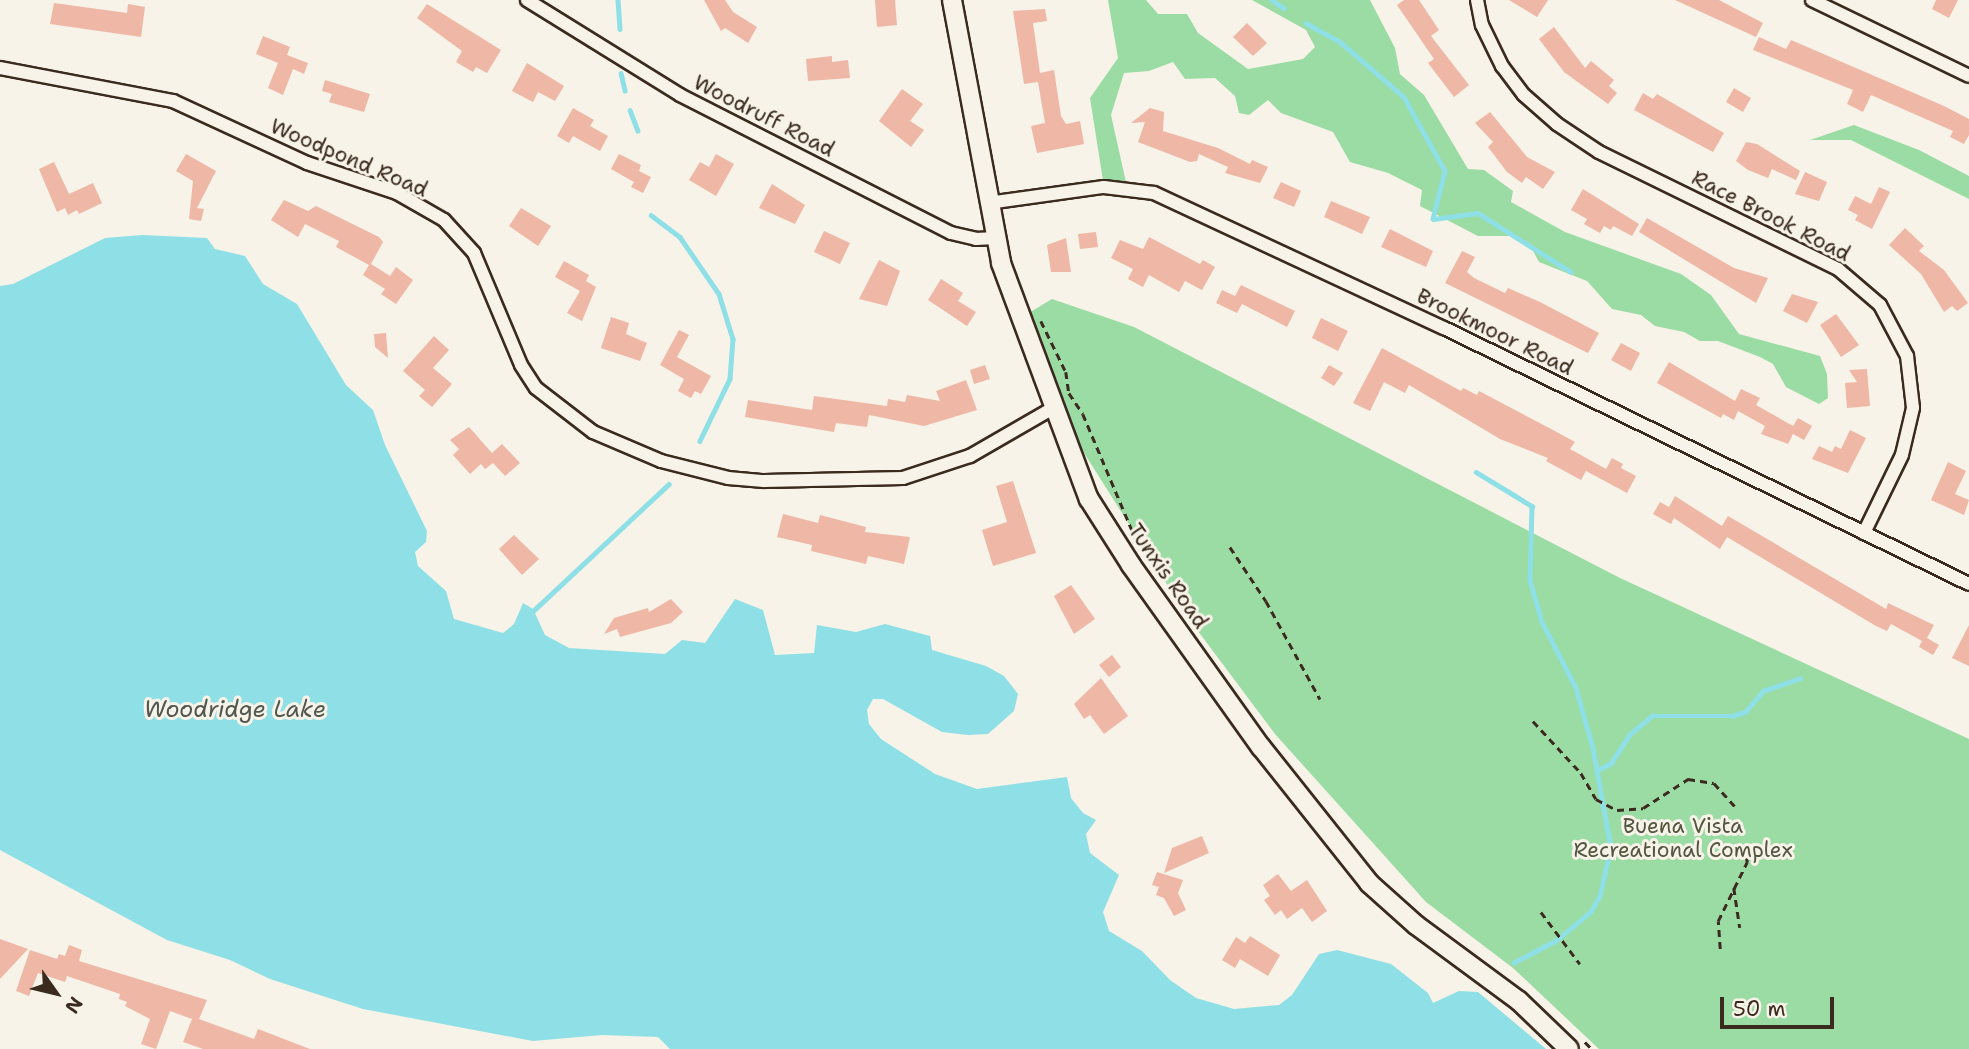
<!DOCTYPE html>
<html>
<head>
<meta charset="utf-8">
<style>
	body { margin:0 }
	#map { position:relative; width:1969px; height:1049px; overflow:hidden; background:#f7f3e8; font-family:"Shantell Sans",sans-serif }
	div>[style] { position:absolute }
	.green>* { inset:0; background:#9bdba4 }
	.water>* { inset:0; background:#8ee0e6 }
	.stream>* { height:4.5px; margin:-2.25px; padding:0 2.25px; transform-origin:2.25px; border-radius:2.25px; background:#8ee0e6 }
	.building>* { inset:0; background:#efb7a5 }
	.path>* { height:2.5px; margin-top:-1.25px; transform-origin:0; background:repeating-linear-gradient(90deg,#3b2a1e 0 7px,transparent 0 12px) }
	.roads { filter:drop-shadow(2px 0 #3b2a1e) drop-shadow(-2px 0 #3b2a1e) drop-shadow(0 2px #3b2a1e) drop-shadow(0 -2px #3b2a1e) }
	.street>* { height:12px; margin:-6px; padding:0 6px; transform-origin:6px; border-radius:6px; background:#f7f3e8 }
	.secondary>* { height:18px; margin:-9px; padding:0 9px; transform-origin:9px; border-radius:9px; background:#f7f3e8 }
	span { translate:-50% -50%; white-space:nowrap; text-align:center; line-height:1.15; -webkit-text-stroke:6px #f7f3e8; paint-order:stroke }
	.street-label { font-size:21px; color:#3b2a1e }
	.park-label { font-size:21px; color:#535640 }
	.water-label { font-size:23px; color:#505850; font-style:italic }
	.north { position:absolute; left:21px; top:958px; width:70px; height:70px; -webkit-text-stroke:5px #f7f3e8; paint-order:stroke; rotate:124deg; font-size:19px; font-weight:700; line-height:28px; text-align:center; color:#3b2a1e }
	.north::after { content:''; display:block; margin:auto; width:24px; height:32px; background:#3b2a1e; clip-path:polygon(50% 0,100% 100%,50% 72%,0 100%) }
	.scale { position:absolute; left:1720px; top:997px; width:114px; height:32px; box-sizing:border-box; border:4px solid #3b2a1e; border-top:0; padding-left:9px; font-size:21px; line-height:24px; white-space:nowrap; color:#3b2a1e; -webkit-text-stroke:5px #f7f3e8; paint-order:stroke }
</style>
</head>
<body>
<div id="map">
	<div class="green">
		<i style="clip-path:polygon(1108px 0,1146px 0,1158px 14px,1187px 14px,1198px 33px,1248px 69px,1303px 59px,1315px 47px,1306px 30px,1252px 0,1370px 0,1395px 48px,1400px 74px,1424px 95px,1468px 169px,1484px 170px,1513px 191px,1511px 202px,1565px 232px,1681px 274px,1711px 295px,1739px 334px,1820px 356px,1827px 374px,1828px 398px,1819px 404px,1786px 387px,1773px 364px,1760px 357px,1718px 341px,1700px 341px,1684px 332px,1655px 326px,1641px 315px,1612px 309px,1587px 281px,1539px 262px,1531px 247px,1511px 236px,1478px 236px,1420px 206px,1422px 190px,1388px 173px,1350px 162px,1333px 132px,1281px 113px,1268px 100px,1249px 115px,1239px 113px,1235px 96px,1215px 78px,1185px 79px,1173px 62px,1149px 71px,1124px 73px,1111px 115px,1127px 187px,1104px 187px,1090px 98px,1118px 58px)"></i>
		<i style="clip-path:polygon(1854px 125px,1919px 150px,1969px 176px,1969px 199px,1851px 140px,1810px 140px)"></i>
		<i style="clip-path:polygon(1052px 299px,1134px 327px,1620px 578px,1969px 739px,1969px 1049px,1599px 1049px,1513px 968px,1426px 902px,1275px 734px,1189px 619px,1067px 426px,1040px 335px,1027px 314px)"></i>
	</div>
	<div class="water">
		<i style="clip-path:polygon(142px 235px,207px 238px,215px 249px,245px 256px,263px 284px,297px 304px,346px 385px,373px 410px,385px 445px,427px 531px,426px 542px,415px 552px,418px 566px,446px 591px,454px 619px,503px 633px,514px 624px,523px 603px,533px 609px,545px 635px,569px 648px,665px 654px,682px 640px,705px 643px,735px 599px,763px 610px,775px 655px,814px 653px,817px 625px,856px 632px,885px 624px,930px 636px,932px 650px,986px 666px,1004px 676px,1018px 694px,1014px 711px,988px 734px,968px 735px,942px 732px,883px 699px,873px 699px,867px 710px,869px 724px,881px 739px,935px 774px,977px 789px,1067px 777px,1071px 798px,1083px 813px,1096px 820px,1086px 834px,1090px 853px,1119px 875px,1103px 912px,1109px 931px,1142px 951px,1170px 980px,1196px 998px,1234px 1009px,1279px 1005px,1292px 995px,1319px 954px,1337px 950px,1391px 964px,1428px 993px,1433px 1003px,1459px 991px,1478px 992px,1546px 1049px,670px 1049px,658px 1037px,602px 1035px,533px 1041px,363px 1009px,270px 979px,230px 960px,167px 940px,0 850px,0 286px,13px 284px,105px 238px)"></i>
	</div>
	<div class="stream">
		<i style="left:618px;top:0;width:29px;rotate:86deg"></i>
		<i style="left:1272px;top:0;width:14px;rotate:34deg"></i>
		<i style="left:1306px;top:23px;width:38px;rotate:29deg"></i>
		<i style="left:1339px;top:41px;width:86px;rotate:40.7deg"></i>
		<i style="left:1404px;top:97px;width:85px;rotate:61deg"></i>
		<i style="left:1445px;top:171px;width:49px;rotate:104deg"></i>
		<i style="left:1433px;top:219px;width:45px;rotate:-7.6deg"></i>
		<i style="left:1478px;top:213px;width:110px;rotate:32.4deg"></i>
		<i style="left:621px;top:73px;width:18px;rotate:77deg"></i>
		<i style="left:630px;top:110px;width:22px;rotate:69deg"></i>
		<i style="left:651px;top:215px;width:36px;rotate:37deg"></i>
		<i style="left:680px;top:237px;width:69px;rotate:55.6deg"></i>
		<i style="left:719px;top:294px;width:47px;rotate:72.7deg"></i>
		<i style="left:733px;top:339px;width:40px;rotate:94.3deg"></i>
		<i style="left:730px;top:379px;width:69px;rotate:115.8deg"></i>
		<i style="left:1476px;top:472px;width:66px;rotate:31.3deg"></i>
		<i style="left:1532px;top:506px;width:74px;rotate:91.5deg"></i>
		<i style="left:1530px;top:580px;width:44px;rotate:74.1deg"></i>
		<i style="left:1542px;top:622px;width:74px;rotate:62.7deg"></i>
		<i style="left:1576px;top:688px;width:62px;rotate:74.2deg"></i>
		<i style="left:1593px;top:748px;width:102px;rotate:79.8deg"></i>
		<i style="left:1611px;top:848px;width:49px;rotate:102.9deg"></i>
		<i style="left:1600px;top:896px;width:18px;rotate:119deg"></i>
		<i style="left:1591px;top:912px;width:45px;rotate:140.4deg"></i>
		<i style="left:1556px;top:941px;width:47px;rotate:152.4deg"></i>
		<i style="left:532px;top:612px;width:187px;rotate:-43.1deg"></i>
		<i style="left:1598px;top:770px;width:15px;rotate:-28deg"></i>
		<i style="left:1611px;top:763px;width:33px;rotate:-57deg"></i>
		<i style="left:1629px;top:735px;width:30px;rotate:-40deg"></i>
		<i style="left:1652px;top:716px;width:80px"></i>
		<i style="left:1732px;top:716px;width:14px;rotate:-17deg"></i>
		<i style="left:1745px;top:712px;width:28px;rotate:-49deg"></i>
		<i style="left:1763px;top:691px;width:39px;rotate:-19deg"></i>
	</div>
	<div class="building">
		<i style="clip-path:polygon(704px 0,725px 0,733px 12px,757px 27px,748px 43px,725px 28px,721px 31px)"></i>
		<i style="clip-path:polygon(875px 0,895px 0,897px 25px,877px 27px)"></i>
		<i style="clip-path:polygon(1404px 0,1419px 0,1439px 30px,1431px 36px,1469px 85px,1454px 97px,1428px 63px,1434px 59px,1397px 5px)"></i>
		<i style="clip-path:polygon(1509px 0,1548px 0,1537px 17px)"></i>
		<i style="clip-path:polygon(1675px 0,1719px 0,1763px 23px,1756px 37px)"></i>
		<i style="clip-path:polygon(1936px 0,1958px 0,1949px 18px,1932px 9px)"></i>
		<i style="clip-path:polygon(54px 3px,127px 13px,128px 4px,145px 7px,141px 37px,50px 24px)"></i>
		<i style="clip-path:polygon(427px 4px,501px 50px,487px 73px,476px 67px,473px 72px,456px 62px,462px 51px,417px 18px)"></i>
		<i style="clip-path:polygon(1045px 9px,1047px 21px,1033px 23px,1040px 73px,1054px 70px,1061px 116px,1066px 124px,1080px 121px,1084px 144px,1037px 153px,1031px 126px,1045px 123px,1038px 82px,1024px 84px,1013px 11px)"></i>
		<i style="clip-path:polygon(1247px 23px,1267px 43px,1253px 56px,1233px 37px)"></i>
		<i style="clip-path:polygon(1554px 27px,1585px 68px,1591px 61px,1614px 80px,1609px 86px,1617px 93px,1608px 104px,1564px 72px,1539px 39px)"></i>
		<i style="clip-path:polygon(263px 36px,290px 47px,287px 55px,308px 63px,304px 74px,293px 69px,283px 95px,268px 88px,278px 63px,256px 54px)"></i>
		<i style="clip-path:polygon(1759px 37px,1786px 49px,1791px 40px,1944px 106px,1969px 119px,1969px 135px,1964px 144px,1950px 137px,1953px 131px,1871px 95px,1863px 112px,1847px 104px,1853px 90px,1753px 50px)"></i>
		<i style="clip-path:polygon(832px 56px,832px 62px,848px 60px,850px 78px,808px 81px,806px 59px)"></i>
		<i style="clip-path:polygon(527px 63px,564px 86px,555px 101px,538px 92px,533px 102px,512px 91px)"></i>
		<i style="clip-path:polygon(325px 80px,370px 94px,364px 112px,329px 102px,332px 94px,322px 91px)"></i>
		<i style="clip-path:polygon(1734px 88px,1751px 98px,1743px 112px,1726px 102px)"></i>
		<i style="clip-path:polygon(902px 89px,923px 104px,910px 121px,924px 130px,911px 147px,879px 121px)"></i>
		<i style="clip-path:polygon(1643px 93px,1653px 99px,1657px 94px,1724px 133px,1713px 152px,1634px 110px)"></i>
		<i style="clip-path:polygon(573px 108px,594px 120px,590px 126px,608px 136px,600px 151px,573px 136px,569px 143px,557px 136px)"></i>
		<i style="clip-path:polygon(1150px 108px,1164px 112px,1163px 131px,1218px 148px,1250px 164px,1252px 160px,1268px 167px,1260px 183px,1225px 173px,1228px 167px,1199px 154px,1197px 161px,1190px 162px,1138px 142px,1145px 122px,1131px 123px)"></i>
		<i style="clip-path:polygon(1490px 112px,1527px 157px,1555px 172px,1543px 189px,1526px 177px,1522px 183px,1507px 172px,1488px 147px,1493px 142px,1475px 123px)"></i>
		<i style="clip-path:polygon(1746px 142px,1757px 144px,1800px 171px,1796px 180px,1772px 169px,1768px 178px,1748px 170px,1736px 161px)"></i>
		<i style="clip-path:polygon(186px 154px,216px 171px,197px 208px,204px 209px,201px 221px,189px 219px,193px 181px,176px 171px)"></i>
		<i style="clip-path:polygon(619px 154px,641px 165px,639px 171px,651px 177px,643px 193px,631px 187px,634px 182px,611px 169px)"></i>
		<i style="clip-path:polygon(716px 154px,734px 164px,716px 196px,689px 180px,700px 162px,709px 167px)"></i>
		<i style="clip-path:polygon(54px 162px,69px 194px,93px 183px,102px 203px,79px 214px,77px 210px,68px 215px,65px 208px,57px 212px,39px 169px)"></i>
		<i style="clip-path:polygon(1805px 172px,1827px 182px,1819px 201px,1795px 194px)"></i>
		<i style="clip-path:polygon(1281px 182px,1301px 191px,1294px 207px,1273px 198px)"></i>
		<i style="clip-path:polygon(772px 184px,805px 205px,795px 224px,759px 208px)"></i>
		<i style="clip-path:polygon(1879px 187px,1890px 192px,1872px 229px,1855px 220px,1858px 215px,1848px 210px,1855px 196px,1871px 204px)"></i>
		<i style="clip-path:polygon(1583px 189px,1639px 224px,1632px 236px,1613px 226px,1611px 230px,1604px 226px,1600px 233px,1584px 224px,1587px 219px,1571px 210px)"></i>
		<i style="clip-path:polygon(284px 200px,308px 211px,316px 206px,379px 237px,383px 242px,371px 264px,390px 276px,396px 267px,413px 280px,396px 304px,381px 294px,385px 289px,363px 275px,369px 265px,336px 247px,339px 241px,305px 224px,298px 237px,271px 220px)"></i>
		<i style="clip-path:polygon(1331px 201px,1370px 217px,1362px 234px,1324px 217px)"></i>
		<i style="clip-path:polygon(521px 208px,551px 226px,538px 246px,509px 226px)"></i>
		<i style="clip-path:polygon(1647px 218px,1734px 268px,1768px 278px,1756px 303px,1639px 232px)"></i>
		<i style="clip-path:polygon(1905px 228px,1924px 246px,1919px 251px,1944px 270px,1968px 303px,1957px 311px,1952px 306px,1944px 312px,1921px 274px,1889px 245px)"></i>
		<i style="clip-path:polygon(1390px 229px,1433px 251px,1426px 267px,1381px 247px)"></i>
		<i style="clip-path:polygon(824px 231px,850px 243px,840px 264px,814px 252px)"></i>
		<i style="clip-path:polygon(1096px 232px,1098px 247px,1080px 249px,1078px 234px)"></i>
		<i style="clip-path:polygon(1149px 237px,1200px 264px,1203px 260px,1215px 267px,1202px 290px,1185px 281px,1179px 292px,1149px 275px,1143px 287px,1128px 279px,1133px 269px,1111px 258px,1120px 240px,1143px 249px)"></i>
		<i style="clip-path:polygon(1066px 238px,1071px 272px,1051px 272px,1047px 245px)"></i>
		<i style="clip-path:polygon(1462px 251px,1475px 257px,1467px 272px,1474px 278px,1505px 293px,1508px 288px,1540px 302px,1599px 333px,1588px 353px,1445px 283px)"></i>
		<i style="clip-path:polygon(879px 260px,900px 271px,887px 306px,859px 299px)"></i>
		<i style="clip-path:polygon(564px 261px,589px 275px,586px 281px,596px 287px,582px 321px,567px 313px,580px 291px,555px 277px)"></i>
		<i style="clip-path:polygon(941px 279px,963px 293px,958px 301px,976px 312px,967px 326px,928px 300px)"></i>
		<i style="clip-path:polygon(1241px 285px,1295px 311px,1287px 327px,1242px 304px,1237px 313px,1216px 303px,1222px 290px,1235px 296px)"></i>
		<i style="clip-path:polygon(1792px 294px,1818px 302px,1807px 323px,1783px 311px)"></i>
		<i style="clip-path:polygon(1836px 314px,1859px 345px,1841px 357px,1820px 325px)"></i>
		<i style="clip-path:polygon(611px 317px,629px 323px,626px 334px,647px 343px,640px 361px,601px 348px)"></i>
		<i style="clip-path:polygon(1321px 318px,1348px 331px,1338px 351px,1312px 338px)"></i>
		<i style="clip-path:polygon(679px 330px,689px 335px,677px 357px,711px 376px,701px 394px,695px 391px,691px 398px,678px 391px,684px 379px,660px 365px)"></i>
		<i style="clip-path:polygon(386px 333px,388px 358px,375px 347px,374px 334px)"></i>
		<i style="clip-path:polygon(434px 336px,449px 350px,433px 368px,452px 384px,432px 407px,419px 396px,425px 390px,403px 371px)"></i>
		<i style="clip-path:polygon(1621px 343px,1640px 353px,1631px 371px,1611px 360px)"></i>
		<i style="clip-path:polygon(1382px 348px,1461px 391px,1463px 388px,1477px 395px,1479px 391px,1553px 430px,1575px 442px,1570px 449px,1606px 469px,1612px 458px,1623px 464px,1621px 468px,1636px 476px,1627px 493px,1586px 471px,1581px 480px,1546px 461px,1548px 458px,1500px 439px,1409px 385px,1405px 393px,1384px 382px,1370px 411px,1353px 403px)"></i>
		<i style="clip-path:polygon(1669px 362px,1735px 401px,1741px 389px,1760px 398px,1756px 405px,1793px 426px,1798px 418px,1812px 426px,1804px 440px,1793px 434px,1788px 444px,1761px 434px,1765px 426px,1738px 411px,1734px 420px,1723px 414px,1721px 418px,1657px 383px)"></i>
		<i style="clip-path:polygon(985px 365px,990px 379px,974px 384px,970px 370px)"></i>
		<i style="clip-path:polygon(1329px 365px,1343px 373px,1334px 386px,1321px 378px)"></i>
		<i style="clip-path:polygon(1867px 369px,1870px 406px,1847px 408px,1845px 383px,1857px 382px,1849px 370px)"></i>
		<i style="clip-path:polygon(966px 380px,977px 410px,924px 426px,869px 415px,867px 427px,836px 423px,834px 432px,745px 417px,748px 400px,812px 410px,814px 396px,887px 406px,888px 399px,905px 402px,907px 395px,940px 401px,936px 391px)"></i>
		<i style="clip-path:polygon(469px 427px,492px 453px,502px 444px,520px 463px,505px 476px,493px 463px,485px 469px,481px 464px,470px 474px,453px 455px,459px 449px,450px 440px)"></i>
		<i style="clip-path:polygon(1850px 430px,1866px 438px,1848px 473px,1812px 459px,1819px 446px,1832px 452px,1835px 446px,1841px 449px)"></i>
		<i style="clip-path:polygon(1948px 462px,1966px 471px,1955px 494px,1969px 500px,1964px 515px,1931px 500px)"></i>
		<i style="clip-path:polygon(1013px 481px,1036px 553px,993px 566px,982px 530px,1007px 522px,996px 486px)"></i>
		<i style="clip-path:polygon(1675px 496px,1722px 526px,1728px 516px,1886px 609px,1888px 603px,1934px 625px,1927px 638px,1939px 645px,1933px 655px,1919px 647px,1922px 641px,1891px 624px,1887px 631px,1876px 626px,1727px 537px,1720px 549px,1674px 518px,1671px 524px,1653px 514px,1660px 502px,1669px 507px)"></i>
		<i style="clip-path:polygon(783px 514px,818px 523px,820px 515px,866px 527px,865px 532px,910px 537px,904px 564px,868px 556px,866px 564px,811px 551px,812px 545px,777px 537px)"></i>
		<i style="clip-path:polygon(514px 535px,539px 559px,522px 575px,499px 549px)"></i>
		<i style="clip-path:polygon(1071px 585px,1095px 619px,1074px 634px,1054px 596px)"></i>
		<i style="clip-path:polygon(671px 599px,683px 612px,671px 623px,620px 637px,617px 629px,604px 634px,614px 618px,648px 608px,649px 612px)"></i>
		<i style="clip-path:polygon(1969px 625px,1969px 666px,1952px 658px)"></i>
		<i style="clip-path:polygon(1112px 655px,1121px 667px,1109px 677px,1099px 665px)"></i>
		<i style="clip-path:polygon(1101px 678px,1128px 716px,1104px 734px,1090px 715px,1084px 719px,1074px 704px)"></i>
		<i style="clip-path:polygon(1202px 836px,1209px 853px,1164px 873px,1172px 848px)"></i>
		<i style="clip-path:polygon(1157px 872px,1183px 880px,1178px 893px,1186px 910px,1174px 916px,1164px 898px,1156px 895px,1159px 887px,1152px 885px)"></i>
		<i style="clip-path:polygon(1278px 874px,1291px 891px,1307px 880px,1327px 911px,1312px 922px,1302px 908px,1287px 919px,1281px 910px,1275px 915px,1264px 900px,1270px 896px,1263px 885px)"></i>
		<i style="clip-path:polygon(1250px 936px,1280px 955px,1268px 976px,1240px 959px,1235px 968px,1222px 960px,1236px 937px,1245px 943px)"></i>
		<i style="clip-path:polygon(0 939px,28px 949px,0 979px)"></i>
		<i style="clip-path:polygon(69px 945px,82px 950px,79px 961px,207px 1000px,199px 1019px,254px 1039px,258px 1029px,310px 1049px,203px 1049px,183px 1042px,192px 1019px,170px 1011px,156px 1049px,141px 1044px,150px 1019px,125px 1006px,127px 1002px,119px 999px,120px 994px,67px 976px,65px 982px,38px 973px,29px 996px,16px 991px,30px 950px,57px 959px,59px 954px,65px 956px)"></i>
	</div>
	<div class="path">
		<i style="left:1041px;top:321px;width:57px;rotate:63.9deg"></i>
		<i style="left:1066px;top:372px;width:21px;rotate:82deg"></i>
		<i style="left:1069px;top:393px;width:25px;rotate:56deg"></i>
		<i style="left:1083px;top:414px;width:141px;rotate:67.1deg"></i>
		<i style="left:1230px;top:547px;width:65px;rotate:56.3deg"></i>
		<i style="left:1266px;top:601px;width:112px;rotate:61.1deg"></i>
		<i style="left:1533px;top:721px;width:71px;rotate:47.3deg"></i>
		<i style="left:1581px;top:773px;width:30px;rotate:60deg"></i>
		<i style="left:1596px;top:799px;width:24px;rotate:28deg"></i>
		<i style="left:1617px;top:810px;width:26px;rotate:-4deg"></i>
		<i style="left:1643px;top:808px;width:54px;rotate:-32.8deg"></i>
		<i style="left:1688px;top:779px;width:26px;rotate:9deg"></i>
		<i style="left:1714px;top:783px;width:31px;rotate:48deg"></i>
		<i style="left:1734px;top:888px;width:40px;rotate:81.5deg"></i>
		<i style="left:1541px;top:912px;width:65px;rotate:53.1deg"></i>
		<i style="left:1720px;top:949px;width:28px;rotate:-94deg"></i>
		<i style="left:1718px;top:921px;width:66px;rotate:-63.8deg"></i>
		<i style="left:1747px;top:862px;width:12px;rotate:-99deg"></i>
		<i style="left:1585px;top:1042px;width:10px;rotate:45deg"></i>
	</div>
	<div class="roads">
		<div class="street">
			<i style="left:527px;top:0;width:180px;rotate:31.8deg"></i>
			<i style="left:680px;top:95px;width:304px;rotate:27deg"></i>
			<i style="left:951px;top:233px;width:26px;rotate:13deg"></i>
			<i style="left:976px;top:239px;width:19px;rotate:-3deg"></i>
			<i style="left:1477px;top:0;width:25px;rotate:79deg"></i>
			<i style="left:1482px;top:25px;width:46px;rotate:64deg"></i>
			<i style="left:1502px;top:66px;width:36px;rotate:53deg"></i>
			<i style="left:1524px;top:95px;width:44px;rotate:41.3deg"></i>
			<i style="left:1557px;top:124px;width:50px;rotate:33.7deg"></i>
			<i style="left:1599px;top:152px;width:266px;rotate:26.1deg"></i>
			<i style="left:1838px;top:269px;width:55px;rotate:40.6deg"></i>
			<i style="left:1880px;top:305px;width:58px;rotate:62.1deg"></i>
			<i style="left:1907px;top:356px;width:52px;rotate:83.4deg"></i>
			<i style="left:1913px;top:408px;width:48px;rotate:103.2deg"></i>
			<i style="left:1902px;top:455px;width:87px;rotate:116deg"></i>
			<i style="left:1812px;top:0;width:174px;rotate:25.8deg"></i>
			<i style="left:0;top:68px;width:176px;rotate:10.8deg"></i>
			<i style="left:173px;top:101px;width:148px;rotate:24.8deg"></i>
			<i style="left:307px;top:163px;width:95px;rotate:18.4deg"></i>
			<i style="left:397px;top:193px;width:54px;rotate:29.9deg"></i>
			<i style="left:444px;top:220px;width:45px;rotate:47.7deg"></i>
			<i style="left:474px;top:253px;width:121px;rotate:67.2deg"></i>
			<i style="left:521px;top:365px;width:27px;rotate:57deg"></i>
			<i style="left:536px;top:388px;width:72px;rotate:37.7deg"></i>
			<i style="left:593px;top:432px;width:74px;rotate:23.1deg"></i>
			<i style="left:661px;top:461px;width:69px;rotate:14.2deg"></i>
			<i style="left:728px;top:478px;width:36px;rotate:5deg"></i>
			<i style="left:764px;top:481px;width:139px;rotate:-1.2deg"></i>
			<i style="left:903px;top:478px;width:71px;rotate:-18.2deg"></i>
			<i style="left:970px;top:456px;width:98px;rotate:-30deg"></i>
			<i style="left:988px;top:203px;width:117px;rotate:-7.9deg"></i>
			<i style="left:1104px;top:187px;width:50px;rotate:6.8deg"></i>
			<i style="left:1154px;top:193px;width:320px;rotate:25deg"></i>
			<i style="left:1444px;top:328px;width:584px;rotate:25.99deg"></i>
		</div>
		<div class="secondary">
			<i style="left:952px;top:0;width:268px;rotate:79.4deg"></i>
			<i style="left:1001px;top:263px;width:252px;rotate:69.6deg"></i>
			<i style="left:1089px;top:499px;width:78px;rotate:57.5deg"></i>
			<i style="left:1131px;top:565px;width:224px;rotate:54.5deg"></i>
			<i style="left:1261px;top:747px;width:174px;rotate:51.5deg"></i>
			<i style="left:1369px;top:883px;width:63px;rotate:41.8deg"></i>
			<i style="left:1416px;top:925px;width:128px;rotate:36.4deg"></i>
			<i style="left:1519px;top:1001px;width:69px;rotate:43.8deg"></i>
		</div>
	</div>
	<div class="street-label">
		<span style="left:764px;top:116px;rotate:27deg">Woodruff Road</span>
		<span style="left:349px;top:158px;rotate:23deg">Woodpond Road</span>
		<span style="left:1771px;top:216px;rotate:27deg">Race Brook Road</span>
		<span style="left:1495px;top:332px;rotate:26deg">Brookmoor Road</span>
		<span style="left:1168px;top:576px;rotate:55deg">Tunxis Road</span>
	</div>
	<div class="park-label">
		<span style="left:1683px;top:838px">Buena Vista<br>Recreational Complex</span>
	</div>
	<div class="water-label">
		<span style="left:235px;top:709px">Woodridge Lake</span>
	</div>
	<div class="north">N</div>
	<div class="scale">50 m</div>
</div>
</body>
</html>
